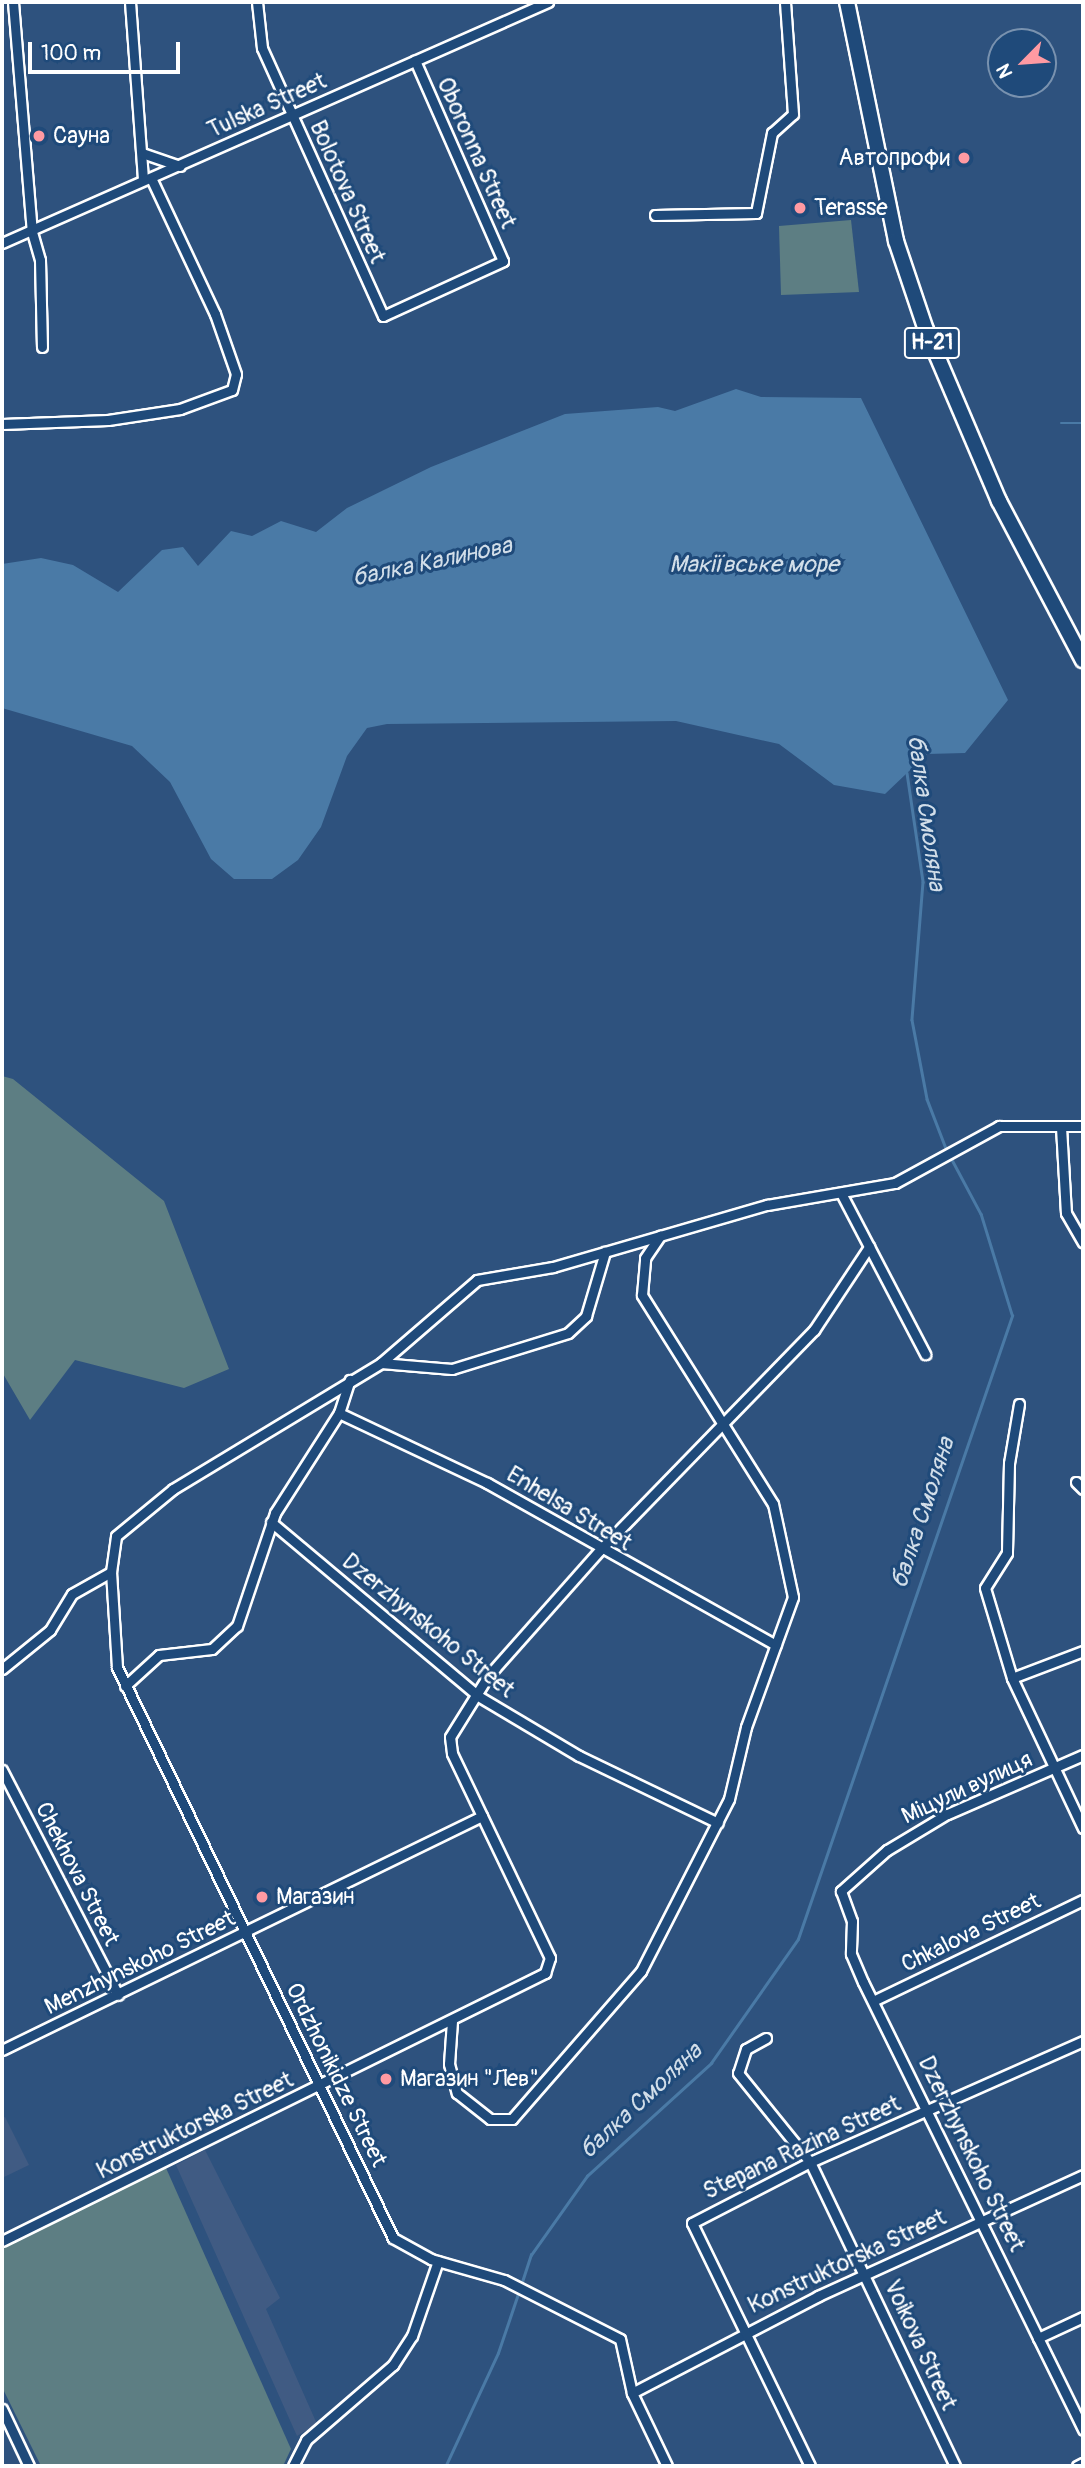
<!DOCTYPE html>
<html>
<head>
<meta charset="utf-8">
<style>
	body { margin:0 }
	#map { position:relative; width:1085px; height:2468px; overflow:hidden; background:#2e527e; font-family:Pangolin,sans-serif }
	div>[style] { position:absolute }
	.built>* { inset:0; background:#405b83 }
	.green>* { inset:0; background:#5d7e83 }
	.water>* { inset:0; background:#4a7aa6 }
	.stream>* { height:2.5px; margin:-1.25px; padding:0 1.25px; transform-origin:1.25px; border-radius:1.25px; background:#4a7aa6 }
	.roads { filter:drop-shadow(2px 0 #fff) drop-shadow(-2px 0 #fff) drop-shadow(0 2px #fff) drop-shadow(0 -2px #fff) }
	.minor>* { height:9px; margin:-4.5px; padding:0 4.5px; transform-origin:4.5px; border-radius:4.5px; background:#1f4a7a }
	.primary>* { height:14px; margin:-7px; padding:0 7px; transform-origin:7px; border-radius:7px; background:#1f4a7a }
	.dots>* { width:19px; height:19px; translate:-50% -50%; box-sizing:border-box; border:4px solid #1f4a7a; border-radius:50% }
	span { translate:-50% -50%; white-space:nowrap; text-align:center; line-height:1.15; -webkit-text-stroke:6px #1f4a7a; paint-order:stroke }
	.shield-label span { padding:2px 5px; background:#1f4a7a; border:2px solid; border-radius:5px; -webkit-text-stroke-width:0 }
	.shield-label { font-size:21px; color:#fff; font-weight:700 }
	.street-label { font-size:23px; color:#fff }
	.poi-label { font-size:23px; color:#fff }
	.left { translate:0 -50%; text-align:left }
	.right { translate:-100% -50%; text-align:right }
	.water-label { font-size:24px; color:#d2dee9; font-style:italic }
	.frame { position:absolute; inset:0; border:4px solid #fff; pointer-events:none }
	.north { position:absolute; left:987px; top:28px; width:70px; height:70px; box-sizing:border-box; background:#1f4a7a; border:2px solid #7992af; border-radius:50%; rotate:245deg; font-size:19px; font-weight:700; line-height:28px; text-align:center; color:#fff }
	.north::after { content:''; display:block; margin:auto; width:24px; height:32px; background:#ff9aa2; clip-path:polygon(50% 0,100% 100%,50% 72%,0 100%) }
	.scale { position:absolute; left:28px; top:42px; width:152px; height:32px; box-sizing:border-box; border:4px solid #fff; border-top:0; padding-left:9px; font-size:21px; line-height:24px; white-space:nowrap; color:#fff; -webkit-text-stroke:5px #1f4a7a; paint-order:stroke }
</style>
</head>
<body>
<div id="map">
	<div class="built">
		<i style="clip-path:polygon(5px 2117px,29px 2165px,2px 2178px,2px 2118px)"></i>
		<i style="clip-path:polygon(205px 2150px,280px 2298px,266px 2309px,317px 2424px,297px 2436px,176px 2165px)"></i>
	</div>
	<div class="green">
		<i style="clip-path:polygon(851px 220px,859px 292px,781px 295px,779px 226px)"></i>
		<i style="clip-path:polygon(2px 1076px,13px 1079px,164px 1201px,229px 1369px,184px 1388px,75px 1360px,30px 1420px,2px 1372px)"></i>
		<i style="clip-path:polygon(166px 2168px,291px 2449px,283px 2466px,41px 2466px,2px 2387px,2px 2247px)"></i>
	</div>
	<div class="water">
		<i style="clip-path:polygon(736px 389px,761px 397px,861px 398px,1008px 700px,965px 753px,927px 754px,885px 794px,834px 785px,779px 744px,676px 721px,387px 724px,367px 728px,347px 756px,321px 827px,298px 860px,272px 879px,234px 879px,211px 859px,170px 782px,132px 746px,2px 708px,2px 564px,41px 558px,73px 565px,118px 592px,162px 550px,183px 547px,198px 566px,231px 531px,252px 536px,281px 521px,316px 532px,347px 508px,431px 467px,565px 414px,658px 407px,675px 411px)"></i>
	</div>
	<div class="stream">
		<i style="left:1061px;top:423px;width:22px"></i>
		<i style="left:907px;top:773px;width:110px;rotate:81.6deg"></i>
		<i style="left:923px;top:882px;width:138px;rotate:94.6deg"></i>
		<i style="left:912px;top:1020px;width:80px;rotate:79.2deg"></i>
		<i style="left:927px;top:1099px;width:56px;rotate:69deg"></i>
		<i style="left:521px;top:2285px;width:32px;rotate:-72deg"></i>
		<i style="left:531px;top:2255px;width:97px;rotate:-54.7deg"></i>
		<i style="left:587px;top:2176px;width:168px;rotate:-42.3deg"></i>
		<i style="left:711px;top:2063px;width:151px;rotate:-54.9deg"></i>
		<i style="left:798px;top:1939px;width:659px;rotate:-71.04deg"></i>
		<i style="left:1012px;top:1316px;width:106px;rotate:-107.1deg"></i>
		<i style="left:981px;top:1215px;width:66px;rotate:-118.1deg"></i>
		<i style="left:446px;top:2465px;width:123px;rotate:-65.1deg"></i>
		<i style="left:498px;top:2353px;width:65px;rotate:-71.3deg"></i>
	</div>
	<div class="roads">
		<div class="minor">
			<i style="left:13px;top:2px;width:231px;rotate:85.3deg"></i>
			<i style="left:32px;top:232px;width:29px;rotate:74deg"></i>
			<i style="left:40px;top:260px;width:87px;rotate:88.7deg"></i>
			<i style="left:130px;top:2px;width:177px;rotate:85.8deg"></i>
			<i style="left:257px;top:2px;width:46px;rotate:83.8deg"></i>
			<i style="left:262px;top:48px;width:294px;rotate:65.7deg"></i>
			<i style="left:383px;top:316px;width:132px;rotate:-24.6deg"></i>
			<i style="left:503px;top:261px;width:219px;rotate:-113.7deg"></i>
			<i style="left:142px;top:153px;width:40px;rotate:18.9deg"></i>
			<i style="left:655px;top:215px;width:101px;rotate:-1.1deg"></i>
			<i style="left:756px;top:213px;width:82px;rotate:-78.7deg"></i>
			<i style="left:772px;top:133px;width:28px;rotate:-42deg"></i>
			<i style="left:793px;top:114px;width:112px;rotate:-94.1deg"></i>
			<i style="left:2px;top:243px;width:597px;rotate:-23.82deg"></i>
			<i style="left:2px;top:424px;width:106px;rotate:-2.2deg"></i>
			<i style="left:108px;top:420px;width:73px;rotate:-8.7deg"></i>
			<i style="left:180px;top:409px;width:55px;rotate:-20.1deg"></i>
			<i style="left:232px;top:390px;width:16px;rotate:-76deg"></i>
			<i style="left:236px;top:374px;width:64px;rotate:-109.3deg"></i>
			<i style="left:215px;top:314px;width:150px;rotate:-115.2deg"></i>
			<i style="left:1061px;top:1127px;width:86px;rotate:86.7deg"></i>
			<i style="left:1066px;top:1213px;width:34px;rotate:60deg"></i>
			<i style="left:841px;top:1193px;width:182px;rotate:62.4deg"></i>
			<i style="left:381px;top:1363px;width:71px;rotate:4.8deg"></i>
			<i style="left:452px;top:1369px;width:121px;rotate:-17.2deg"></i>
			<i style="left:568px;top:1333px;width:25px;rotate:-43deg"></i>
			<i style="left:586px;top:1316px;width:67px;rotate:-73.5deg"></i>
			<i style="left:1019px;top:1404px;width:60px;rotate:99.6deg"></i>
			<i style="left:1009px;top:1463px;width:90px;rotate:91.3deg"></i>
			<i style="left:1007px;top:1553px;width:41px;rotate:122.2deg"></i>
			<i style="left:985px;top:1588px;width:94px;rotate:73.3deg"></i>
			<i style="left:1012px;top:1678px;width:166px;rotate:64.7deg"></i>
			<i style="left:339px;top:1413px;width:164px;rotate:25.3deg"></i>
			<i style="left:487px;top:1483px;width:331px;rotate:29.3deg"></i>
			<i style="left:1076px;top:1482px;width:10px;rotate:45deg"></i>
			<i style="left:271px;top:1522px;width:270px;rotate:40deg"></i>
			<i style="left:478px;top:1696px;width:117px;rotate:30.7deg"></i>
			<i style="left:579px;top:1756px;width:154px;rotate:25.7deg"></i>
			<i style="left:2px;top:1669px;width:62px;rotate:-39.1deg"></i>
			<i style="left:50px;top:1630px;width:42px;rotate:-58.6deg"></i>
			<i style="left:72px;top:1594px;width:45px;rotate:-29.4deg"></i>
			<i style="left:1012px;top:1678px;width:76px;rotate:-20.8deg"></i>
			<i style="left:125px;top:1686px;width:46px;rotate:-42.4deg"></i>
			<i style="left:159px;top:1655px;width:53px;rotate:-6.5deg"></i>
			<i style="left:212px;top:1649px;width:34px;rotate:-43deg"></i>
			<i style="left:237px;top:1626px;width:119px;rotate:-71.4deg"></i>
			<i style="left:275px;top:1513px;width:119px;rotate:-57.4deg"></i>
			<i style="left:339px;top:1413px;width:35px;rotate:-72deg"></i>
			<i style="left:1083px;top:1755px;width:148px;rotate:156.5deg"></i>
			<i style="left:947px;top:1814px;width:70px;rotate:149deg"></i>
			<i style="left:887px;top:1850px;width:62px;rotate:138.3deg"></i>
			<i style="left:841px;top:1891px;width:32px;rotate:70deg"></i>
			<i style="left:852px;top:1921px;width:33px;rotate:92deg"></i>
			<i style="left:851px;top:1954px;width:30px;rotate:67deg"></i>
			<i style="left:863px;top:1982px;width:499px;rotate:63.8deg"></i>
			<i style="left:2px;top:1770px;width:253px;rotate:62.7deg"></i>
			<i style="left:875px;top:2000px;width:231px;rotate:-25.7deg"></i>
			<i style="left:452px;top:2021px;width:43px;rotate:94deg"></i>
			<i style="left:449px;top:2064px;width:30px;rotate:75deg"></i>
			<i style="left:457px;top:2093px;width:42px;rotate:38.2deg"></i>
			<i style="left:490px;top:2119px;width:22px"></i>
			<i style="left:512px;top:2119px;width:196px;rotate:-48.9deg"></i>
			<i style="left:641px;top:1971px;width:193px;rotate:-62.9deg"></i>
			<i style="left:729px;top:1799px;width:74px;rotate:-76.7deg"></i>
			<i style="left:746px;top:1727px;width:138px;rotate:-70.1deg"></i>
			<i style="left:793px;top:1597px;width:95px;rotate:-102.1deg"></i>
			<i style="left:773px;top:1504px;width:247px;rotate:-122.1deg"></i>
			<i style="left:642px;top:1295px;width:37px;rotate:-85deg"></i>
			<i style="left:645px;top:1258px;width:27px;rotate:-56deg"></i>
			<i style="left:766px;top:2038px;width:23px;rotate:151deg"></i>
			<i style="left:746px;top:2049px;width:25px;rotate:108deg"></i>
			<i style="left:738px;top:2073px;width:114px;rotate:51deg"></i>
			<i style="left:810px;top:2162px;width:337px;rotate:64.5deg"></i>
			<i style="left:2px;top:2050px;width:534px;rotate:-25.99deg"></i>
			<i style="left:2px;top:2241px;width:606px;rotate:-26.27deg"></i>
			<i style="left:545px;top:1973px;width:16px;rotate:-72deg"></i>
			<i style="left:550px;top:1958px;width:227px;rotate:-115.6deg"></i>
			<i style="left:452px;top:1753px;width:16px;rotate:-97deg"></i>
			<i style="left:450px;top:1737px;width:72px;rotate:-58.1deg"></i>
			<i style="left:488px;top:1676px;width:169px;rotate:-48.4deg"></i>
			<i style="left:600px;top:1550px;width:307px;rotate:-45.8deg"></i>
			<i style="left:814px;top:1330px;width:100px;rotate:-56.5deg"></i>
			<i style="left:1038px;top:2338px;width:50px;rotate:-25deg"></i>
			<i style="left:632px;top:2393px;width:210px;rotate:-27.5deg"></i>
			<i style="left:818px;top:2296px;width:291px;rotate:-24.5deg"></i>
			<i style="left:2px;top:2409px;width:63px;rotate:64.7deg"></i>
			<i style="left:293px;top:2466px;width:29px;rotate:-63deg"></i>
			<i style="left:306px;top:2440px;width:115px;rotate:-40.8deg"></i>
			<i style="left:393px;top:2365px;width:35px;rotate:-57deg"></i>
			<i style="left:412px;top:2336px;width:79px;rotate:-70.9deg"></i>
			<i style="left:667px;top:2466px;width:81px;rotate:-115.6deg"></i>
			<i style="left:632px;top:2393px;width:55px;rotate:-102.5deg"></i>
			<i style="left:620px;top:2339px;width:130px;rotate:-153deg"></i>
			<i style="left:504px;top:2280px;width:76px;rotate:-164deg"></i>
			<i style="left:431px;top:2259px;width:43px;rotate:-151.1deg"></i>
			<i style="left:393px;top:2238px;width:634px;rotate:-115.8deg"></i>
			<i style="left:117px;top:1667px;width:95px;rotate:-93.6deg"></i>
			<i style="left:111px;top:1572px;width:36px;rotate:-82deg"></i>
			<i style="left:116px;top:1536px;width:74px;rotate:-39.5deg"></i>
			<i style="left:173px;top:1489px;width:243px;rotate:-31.2deg"></i>
			<i style="left:381px;top:1363px;width:127px;rotate:-40.8deg"></i>
			<i style="left:477px;top:1280px;width:77px;rotate:-9.7deg"></i>
			<i style="left:553px;top:1267px;width:223px;rotate:-16.2deg"></i>
			<i style="left:767px;top:1205px;width:130px;rotate:-9.8deg"></i>
			<i style="left:895px;top:1183px;width:119px;rotate:-28.7deg"></i>
			<i style="left:999px;top:1126px;width:84px"></i>
			<i style="left:810px;top:2466px;width:270px;rotate:-115.9deg"></i>
			<i style="left:692px;top:2223px;width:133px;rotate:-27.3deg"></i>
			<i style="left:810px;top:2162px;width:299px;rotate:-23.9deg"></i>
			<i style="left:1077px;top:2466px;width:7px;rotate:-27deg"></i>
		</div>
		<div class="primary">
			<i style="left:847px;top:2px;width:244px;rotate:78.4deg"></i>
			<i style="left:896px;top:241px;width:94px;rotate:71.4deg"></i>
			<i style="left:926px;top:330px;width:186px;rotate:66.9deg"></i>
			<i style="left:999px;top:501px;width:180px;rotate:62.2deg"></i>
		</div>
	</div>
	<div class="dots">
		<i style="left:39px;top:136px;background:#ff9aa2"></i>
		<i style="left:964px;top:158px;background:#ff9aa2"></i>
		<i style="left:800px;top:208px;background:#ff9aa2"></i>
		<i style="left:262px;top:1897px;background:#ff9aa2"></i>
		<i style="left:386px;top:2079px;background:#ff9aa2"></i>
	</div>
	<div class="shield-label">
		<span style="left:932px;top:343px">Н-21</span>
	</div>
	<div class="street-label">
		<span style="left:267px;top:106px;rotate:-24deg">Tulska Street</span>
		<span style="left:476px;top:153px;rotate:66deg">Oboronna Street</span>
		<span style="left:347px;top:192px;rotate:66deg">Bolotova Street</span>
		<span style="left:569px;top:1509px;rotate:31deg">Enhelsa Street</span>
		<span style="left:428px;top:1626px;rotate:39deg">Dzerzhynskoho Street</span>
		<span style="left:967px;top:1788px;rotate:-25deg">Міцули вулиця</span>
		<span style="left:77px;top:1874px;rotate:63deg">Chekhova Street</span>
		<span style="left:971px;top:1933px;rotate:-26deg">Chkalova Street</span>
		<span style="left:140px;top:1963px;rotate:-26deg">Menzhynskoho Street</span>
		<span style="left:336px;top:2075px;rotate:64deg">Ordzhonikidze Street</span>
		<span style="left:195px;top:2126px;rotate:-26deg">Konstruktorska Street</span>
		<span style="left:802px;top:2148px;rotate:-25deg">Stepana Razina Street</span>
		<span style="left:971px;top:2154px;rotate:64deg">Dzerzhynskoho Street</span>
		<span style="left:847px;top:2262px;rotate:-25deg">Konstruktorska Street</span>
		<span style="left:920px;top:2345px;rotate:65deg">Voikova Street</span>
	</div>
	<div class="poi-label">
		<span class="left" style="left:53px;top:136px">Сауна</span>
		<span class="right" style="left:950px;top:158px">Автопрофи</span>
		<span class="left" style="left:814px;top:208px">Terasse</span>
		<span class="left" style="left:276px;top:1897px">Магазин</span>
		<span class="left" style="left:400px;top:2079px">Магазин "Лев"</span>
	</div>
	<div class="water-label">
		<span style="left:432px;top:562px;rotate:-12deg">балка Калинова</span>
		<span style="left:754px;top:565px">Макіївське море</span>
		<span style="left:926px;top:813px;rotate:82deg">балка Смоляна</span>
		<span style="left:923px;top:1513px;rotate:-72deg">балка Смоляна</span>
		<span style="left:641px;top:2101px;rotate:-43deg">балка Смоляна</span>
	</div>
	<div class="frame"></div>
	<div class="north">N</div>
	<div class="scale">100 m</div>
</div>
</body>
</html>
